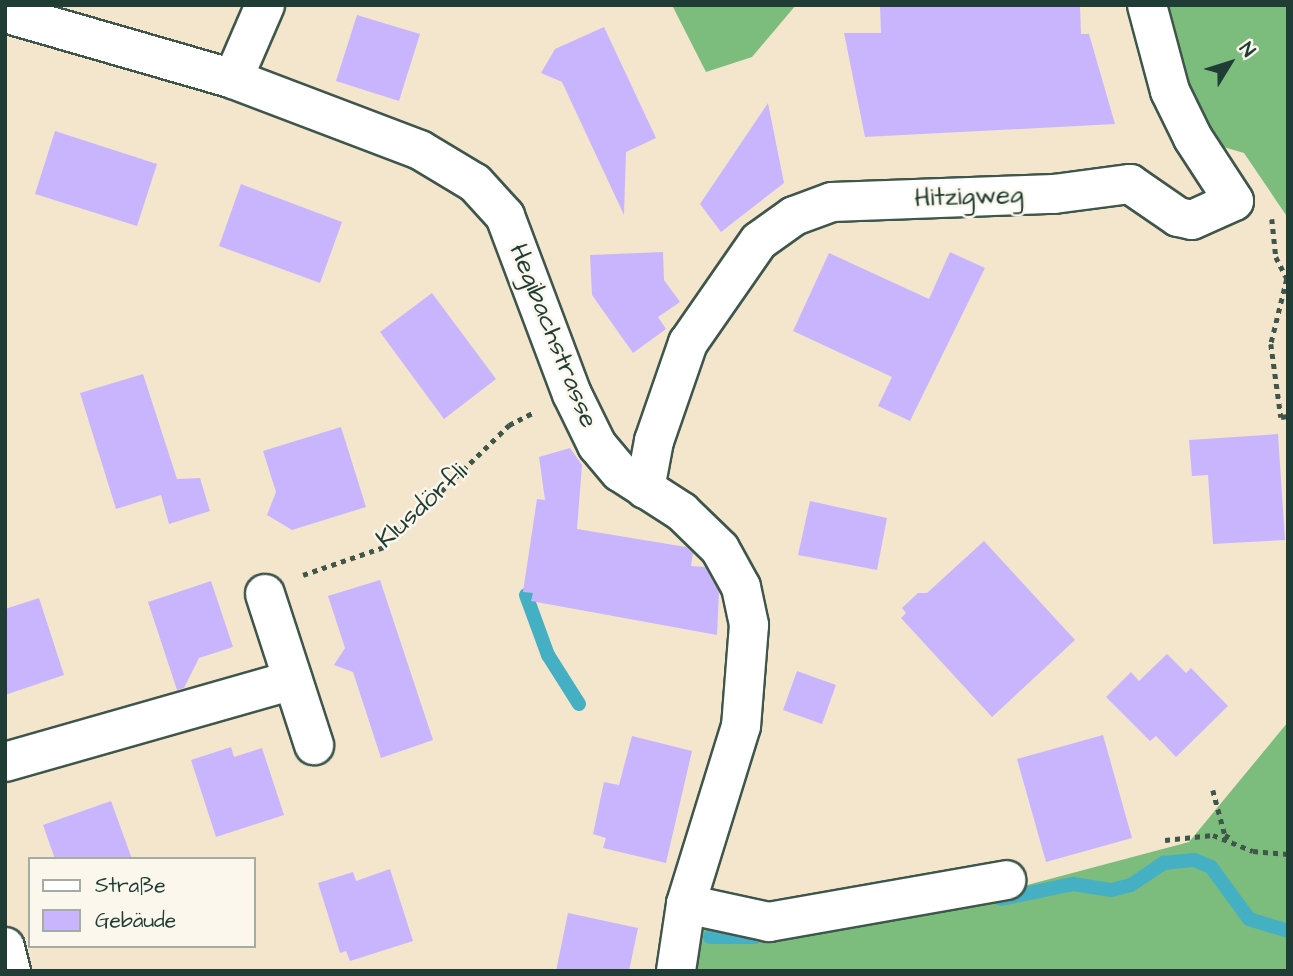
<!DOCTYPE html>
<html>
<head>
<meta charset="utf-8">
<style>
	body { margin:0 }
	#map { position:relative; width:1293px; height:976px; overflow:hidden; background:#f3e6cd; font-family:"Architects Daughter",sans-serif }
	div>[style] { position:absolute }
	.forest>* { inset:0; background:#7cbc7d }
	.stream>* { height:14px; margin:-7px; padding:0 7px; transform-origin:7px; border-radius:7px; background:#45afc4 }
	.building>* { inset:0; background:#c9b5fe }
	.path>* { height:4.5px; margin-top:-2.25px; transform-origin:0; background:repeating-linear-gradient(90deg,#3f564b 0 5px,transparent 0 10px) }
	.roads { filter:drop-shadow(2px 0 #3f564b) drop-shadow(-2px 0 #3f564b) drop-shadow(0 2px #3f564b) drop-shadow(0 -2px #3f564b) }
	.minor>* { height:38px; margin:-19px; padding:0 19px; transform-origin:19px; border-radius:19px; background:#fff }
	span { translate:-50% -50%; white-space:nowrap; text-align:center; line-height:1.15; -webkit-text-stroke:5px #fbf7ec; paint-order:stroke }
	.street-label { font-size:26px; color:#1f3d34 }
	.frame { position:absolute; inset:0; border:7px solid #1f3d34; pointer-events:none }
	.legend { position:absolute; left:28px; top:857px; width:228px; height:91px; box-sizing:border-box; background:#fbf7ec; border:2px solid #a3ada2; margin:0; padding:9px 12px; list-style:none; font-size:21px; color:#1f3d34 }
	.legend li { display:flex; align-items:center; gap:14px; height:35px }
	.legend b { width:35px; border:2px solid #a3ada2 }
	.north { position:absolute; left:1195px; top:28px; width:70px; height:70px; -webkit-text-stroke:5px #fbf7ec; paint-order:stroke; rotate:52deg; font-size:19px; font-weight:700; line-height:28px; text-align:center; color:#1f3d34 }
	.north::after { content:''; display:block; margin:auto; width:24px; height:32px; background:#1f3d34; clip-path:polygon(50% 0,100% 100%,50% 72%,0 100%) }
</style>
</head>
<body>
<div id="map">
	<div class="forest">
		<i style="clip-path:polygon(672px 5px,796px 5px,752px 57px,706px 72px)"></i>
		<i style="clip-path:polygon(1165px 5px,1288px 5px,1288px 218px,1244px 153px,1193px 138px)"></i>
		<i style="clip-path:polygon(1288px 722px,1288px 971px,689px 971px,698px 920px,1001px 892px,1189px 842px)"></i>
	</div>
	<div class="stream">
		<i style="left:526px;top:595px;width:64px;rotate:69.9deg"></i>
		<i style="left:548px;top:655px;width:58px;rotate:57.7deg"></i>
		<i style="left:1001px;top:899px;width:74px;rotate:-11.8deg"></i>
		<i style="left:1073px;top:884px;width:39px;rotate:9deg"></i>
		<i style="left:1112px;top:890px;width:20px;rotate:-15deg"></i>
		<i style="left:1131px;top:885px;width:40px;rotate:-34deg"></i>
		<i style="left:1164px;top:863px;width:30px;rotate:-6deg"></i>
		<i style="left:1194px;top:860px;width:18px;rotate:22deg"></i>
		<i style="left:1211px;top:867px;width:64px;rotate:53.8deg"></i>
		<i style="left:1249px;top:919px;width:41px;rotate:17.1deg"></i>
		<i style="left:710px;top:937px;width:45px"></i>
	</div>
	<div class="building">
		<i style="clip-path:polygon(880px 5px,1080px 5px,1081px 34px,1089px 34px,1115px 124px,865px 137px,844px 33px,881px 33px)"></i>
		<i style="clip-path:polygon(357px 15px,420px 34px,399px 101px,336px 81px)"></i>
		<i style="clip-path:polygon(604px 27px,656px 138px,626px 152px,624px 215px,562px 82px,541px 73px,555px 49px)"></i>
		<i style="clip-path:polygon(768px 103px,784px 183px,721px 232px,700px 204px)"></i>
		<i style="clip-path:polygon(55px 131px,157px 164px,137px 226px,35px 194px)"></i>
		<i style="clip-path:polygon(241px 184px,342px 222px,320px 283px,219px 246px)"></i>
		<i style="clip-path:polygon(663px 252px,664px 280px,680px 302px,658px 317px,666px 329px,633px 353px,592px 295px,590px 255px)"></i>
		<i style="clip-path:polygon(950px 252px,985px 268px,910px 421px,878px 406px,892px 377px,793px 331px,829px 253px,929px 299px)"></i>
		<i style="clip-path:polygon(432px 293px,496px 379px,444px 419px,380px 332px)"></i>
		<i style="clip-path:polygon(143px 374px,177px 479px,200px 478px,210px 511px,169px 524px,161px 495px,116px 509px,80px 393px)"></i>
		<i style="clip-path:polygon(341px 427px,366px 507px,292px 530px,267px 515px,276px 492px,263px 451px)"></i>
		<i style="clip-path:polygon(1278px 434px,1285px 540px,1213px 544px,1208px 475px,1192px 476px,1189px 440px)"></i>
		<i style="clip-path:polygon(570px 448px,582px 465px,577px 529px,686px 547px,693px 553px,691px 566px,705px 567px,719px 592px,717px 635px,531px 601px,533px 593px,523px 592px,537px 499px,545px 500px,539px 457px)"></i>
		<i style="clip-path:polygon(810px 501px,887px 518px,877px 570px,798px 555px)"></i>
		<i style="clip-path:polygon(984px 541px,1075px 640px,992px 717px,901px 618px,906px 613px,902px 608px,918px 593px,927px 593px)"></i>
		<i style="clip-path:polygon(380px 580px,433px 740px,381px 758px,353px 672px,334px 665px,345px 648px,328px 596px)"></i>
		<i style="clip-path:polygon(211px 581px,233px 647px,199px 658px,184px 688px,177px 690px,148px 602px)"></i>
		<i style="clip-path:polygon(39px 598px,64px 675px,5px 695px,5px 609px)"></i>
		<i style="clip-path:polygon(1167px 654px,1186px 673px,1191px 668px,1228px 706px,1176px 757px,1156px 736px,1150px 741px,1106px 697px,1131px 672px,1139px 681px)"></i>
		<i style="clip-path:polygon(797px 671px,836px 685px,822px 724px,783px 710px)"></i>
		<i style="clip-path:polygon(1103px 735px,1132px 838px,1046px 862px,1017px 759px)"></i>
		<i style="clip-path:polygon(632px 736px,692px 751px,666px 863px,603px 848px,606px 838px,593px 834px,604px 782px,619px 785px)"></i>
		<i style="clip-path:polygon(231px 747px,234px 757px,262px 748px,284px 815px,216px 837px,191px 760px)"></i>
		<i style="clip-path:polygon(111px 801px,132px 859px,55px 859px,43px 825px)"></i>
		<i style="clip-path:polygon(390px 869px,413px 941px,350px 961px,346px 951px,340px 953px,318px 883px,353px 872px,356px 881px)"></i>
		<i style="clip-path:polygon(568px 913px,638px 928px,629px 971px,556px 971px)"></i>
	</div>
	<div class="path">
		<i style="left:1272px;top:219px;width:38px;rotate:84deg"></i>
		<i style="left:1276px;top:257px;width:25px;rotate:63deg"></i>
		<i style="left:1287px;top:279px;width:67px;rotate:103.8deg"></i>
		<i style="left:1271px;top:344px;width:74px;rotate:82.2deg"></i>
		<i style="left:1281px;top:417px;width:7px;rotate:-8deg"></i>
		<i style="left:303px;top:575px;width:86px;rotate:-19.1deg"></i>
		<i style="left:384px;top:547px;width:175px;rotate:-44.3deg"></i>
		<i style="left:509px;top:425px;width:29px;rotate:-27deg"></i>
		<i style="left:1213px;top:790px;width:47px;rotate:75.1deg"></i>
		<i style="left:1225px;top:835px;width:8px;rotate:30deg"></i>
		<i style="left:1165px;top:840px;width:48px;rotate:-5.9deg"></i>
		<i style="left:1213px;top:835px;width:43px;rotate:21.8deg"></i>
		<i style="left:1253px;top:851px;width:35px;rotate:5deg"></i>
	</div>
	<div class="roads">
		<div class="minor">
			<i style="left:5px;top:13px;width:237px;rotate:16.1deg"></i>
			<i style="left:233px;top:79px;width:200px;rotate:20.8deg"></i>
			<i style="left:420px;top:150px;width:64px;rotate:31deg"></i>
			<i style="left:475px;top:183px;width:45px;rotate:47.7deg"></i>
			<i style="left:505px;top:216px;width:190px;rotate:69.4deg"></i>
			<i style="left:572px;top:394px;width:57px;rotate:63.9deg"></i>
			<i style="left:597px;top:445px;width:35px;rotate:50deg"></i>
			<i style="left:620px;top:472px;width:74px;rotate:32.8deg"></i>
			<i style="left:682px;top:512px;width:53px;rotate:44.2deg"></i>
			<i style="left:720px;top:549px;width:43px;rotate:61.1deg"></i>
			<i style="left:741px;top:587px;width:39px;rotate:78deg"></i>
			<i style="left:749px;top:625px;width:101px;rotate:94.5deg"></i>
			<i style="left:741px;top:726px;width:186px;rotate:107.2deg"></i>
			<i style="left:686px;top:904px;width:68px;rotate:98.5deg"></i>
			<i style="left:233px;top:79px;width:81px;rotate:-66.6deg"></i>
			<i style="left:645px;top:489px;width:49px;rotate:-79.4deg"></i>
			<i style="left:654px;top:441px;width:104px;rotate:-70.9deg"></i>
			<i style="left:688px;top:343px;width:124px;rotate:-55.2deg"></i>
			<i style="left:759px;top:241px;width:43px;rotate:-35.5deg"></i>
			<i style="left:794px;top:216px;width:40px;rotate:-20.2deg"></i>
			<i style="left:832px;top:202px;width:222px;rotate:-2.1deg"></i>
			<i style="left:1054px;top:194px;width:77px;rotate:-7.5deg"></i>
			<i style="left:1130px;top:184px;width:58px;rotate:34.5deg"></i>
			<i style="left:1178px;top:217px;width:14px;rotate:12deg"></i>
			<i style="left:1192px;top:220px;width:46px;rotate:-24.3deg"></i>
			<i style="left:1234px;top:201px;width:75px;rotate:-123.1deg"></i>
			<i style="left:1193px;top:138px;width:52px;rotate:-116.1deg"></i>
			<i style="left:1170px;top:91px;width:89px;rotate:-105deg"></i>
			<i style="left:265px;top:594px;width:159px;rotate:72deg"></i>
			<i style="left:5px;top:762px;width:299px;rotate:-15.9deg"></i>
			<i style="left:686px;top:904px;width:85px;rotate:12.2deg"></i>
			<i style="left:769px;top:922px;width:241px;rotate:-10deg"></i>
			<i style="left:5px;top:947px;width:25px;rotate:76deg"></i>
		</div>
	</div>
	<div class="street-label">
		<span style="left:969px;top:197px;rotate:-2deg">Hitzigweg</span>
		<span style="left:553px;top:336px;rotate:68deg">Hegibachstrasse</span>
		<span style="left:422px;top:506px;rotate:-42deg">Klusdörfli</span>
	</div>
	<div class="frame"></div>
	<ul class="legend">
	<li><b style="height:9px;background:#fff"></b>Straße</li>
	<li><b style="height:19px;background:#c9b5fe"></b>Gebäude</li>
	</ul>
	<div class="north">N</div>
</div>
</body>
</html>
